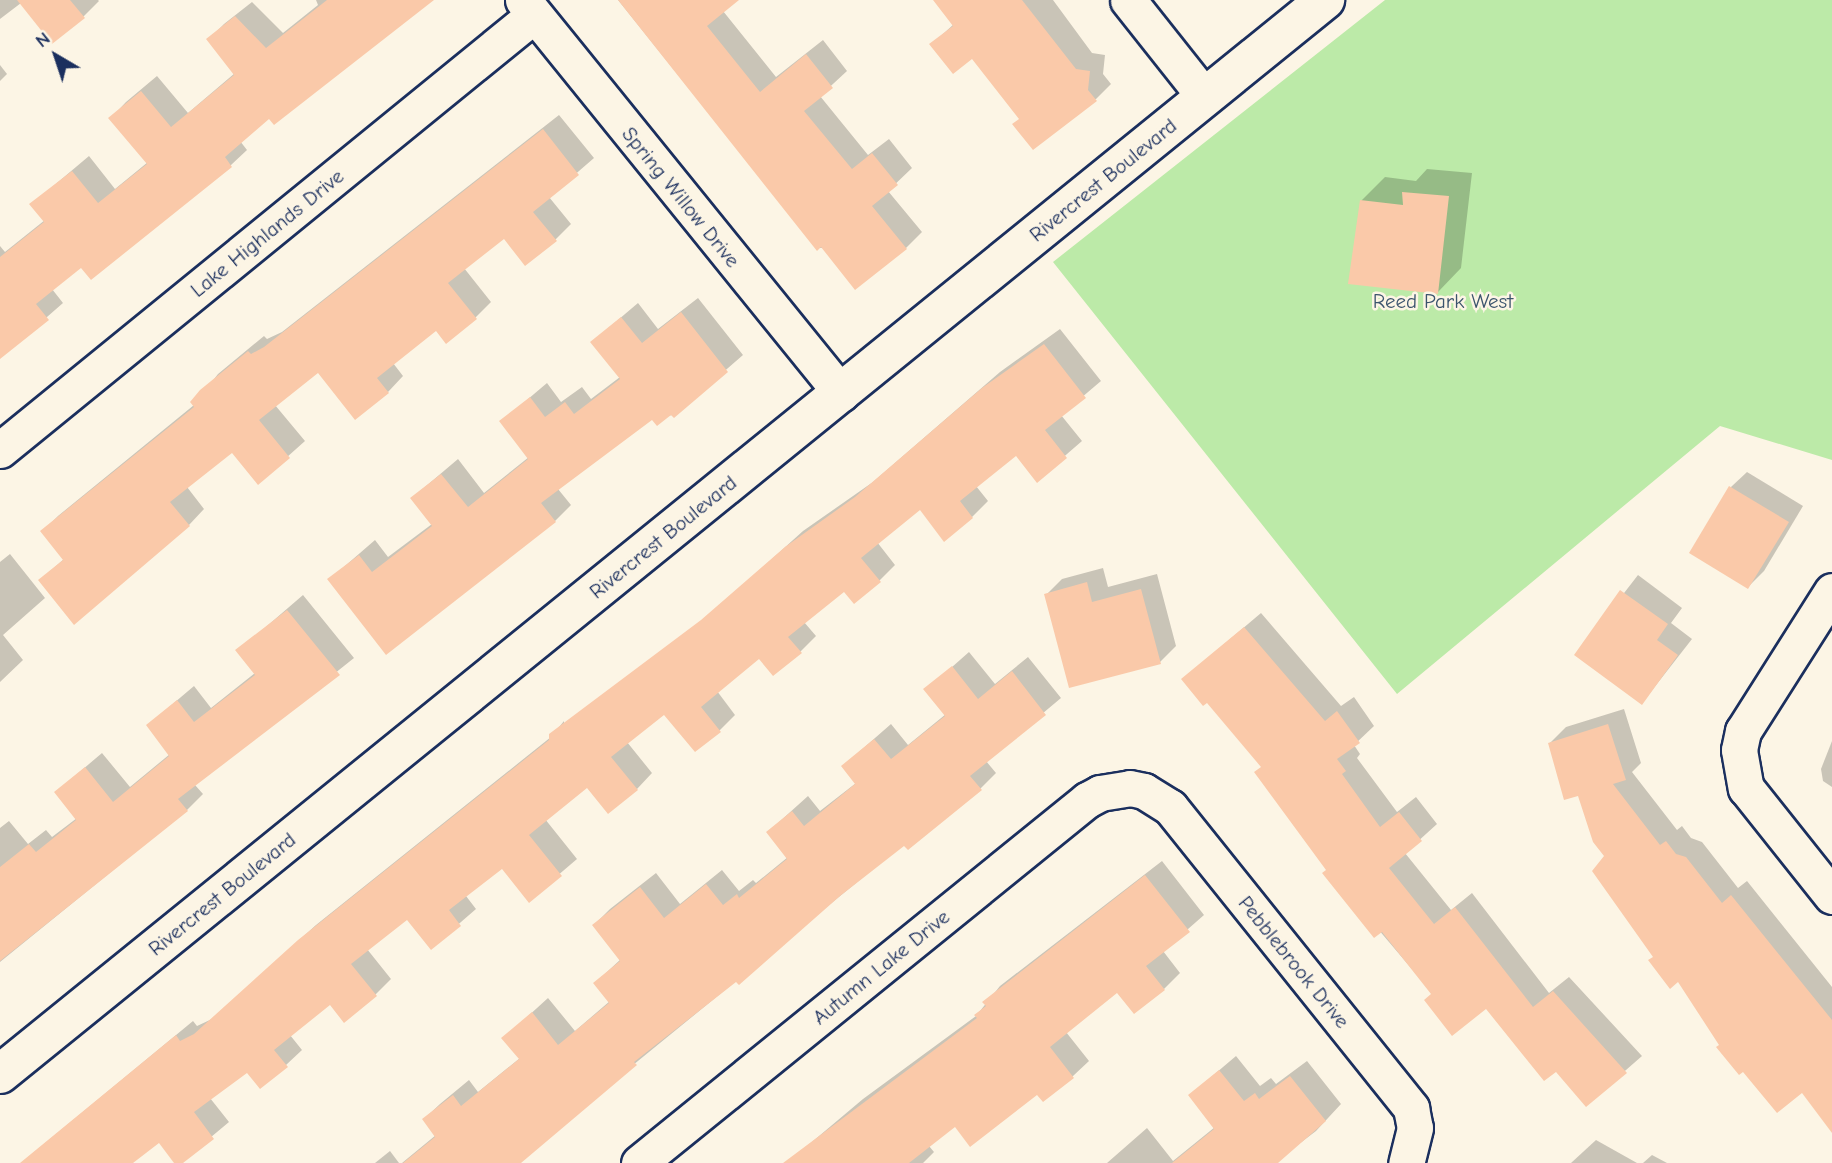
<!DOCTYPE html>
<html>
<head>
<meta charset="utf-8">
<style>
	body { margin:0 }
	#map { position:relative; width:1832px; height:1163px; overflow:hidden; background:#fcf5e5; font-family:"Comic Neue",sans-serif }
	div>[style] { position:absolute }
	.green>* { inset:0; background:#bceaa8 }
	.shadow>* { inset:0; background:#0003 }
	.building>* { inset:0; background:#fac9a9 }
	.roads { filter:drop-shadow(2px 0 #1b2f5e) drop-shadow(-2px 0 #1b2f5e) drop-shadow(0 2px #1b2f5e) drop-shadow(0 -2px #1b2f5e) }
	.minor>* { height:35px; margin:-17.5px; padding:0 17.5px; transform-origin:17.5px; border-radius:17.5px; background:#fcf5e5 }
	.tertiary>* { height:38px; margin:-19px; padding:0 19px; transform-origin:19px; border-radius:19px; background:#fcf5e5 }
	span { translate:-50% -50%; white-space:nowrap; text-align:center; line-height:1.15; -webkit-text-stroke:5px #fcf5e5; paint-order:stroke }
	.street-label { font-size:21px; color:#1b2f5e }
	.park-label { font-size:21px; color:#3b546d }
	.north { position:absolute; left:21px; top:21px; width:70px; height:70px; -webkit-text-stroke:5px #fcf5e5; paint-order:stroke; rotate:321deg; font-size:19px; font-weight:700; line-height:28px; text-align:center; color:#1b2f5e }
	.north::after { content:''; display:block; margin:auto; width:24px; height:32px; background:#1b2f5e; clip-path:polygon(50% 0,100% 100%,50% 72%,0 100%) }
</style>
</head>
<body>
<div id="map">
	<div class="green">
		<i style="clip-path:polygon(1385px 0,1832px 0,1832px 460px,1720px 426px,1397px 694px,1053px 262px)"></i>
	</div>
	<div class="shadow">
		<i style="clip-path:polygon(0 0,98px 0,99px 1px,83px 17px,21px 3px,0 19px)"></i>
		<i style="clip-path:polygon(316px 0,431px 0,270px 117px,240px 141px,247px 150px,231px 165px,91px 278px,81px 265px,52px 289px,63px 303px,0 358px,0 246px,5px 252px,45px 220px,32px 204px,89px 156px,115px 189px,148px 162px,111px 118px,126px 102px,157px 76px,188px 113px,235px 73px,209px 39px,224px 24px,252px 2px,283px 33px,318px 5px)"></i>
		<i style="clip-path:polygon(618px 0,736px 0,723px 11px,776px 77px,823px 40px,847px 71px,820px 96px,868px 155px,889px 139px,912px 168px,888px 191px,922px 232px,906px 248px,817px 248px)"></i>
		<i style="clip-path:polygon(935px 0,1053px 0,1092px 53px,1105px 55px,1103px 74px,1111px 84px,1096px 99px,1020px 118px,972px 56px,932px 44px,954px 24px)"></i>
		<i style="clip-path:polygon(0 65px,7px 74px,0 81px)"></i>
		<i style="clip-path:polygon(559px 115px,594px 158px,549px 197px,571px 224px,555px 240px,504px 236px,464px 268px,491px 302px,475px 318px,436px 329px,393px 363px,403px 376px,388px 392px,318px 370px,275px 405px,305px 441px,258px 483px,232px 451px,187px 487px,204px 509px,189px 525px,40px 580px,64px 559px,42px 532px,58px 516px,194px 405px,218px 374px,264px 336px,267px 339px,282px 332px)"></i>
		<i style="clip-path:polygon(1427px 169px,1472px 173px,1461px 268px,1438px 292px,1361px 201px,1385px 177px,1416px 181px)"></i>
		<i style="clip-path:polygon(698px 298px,743px 355px,674px 415px,652px 417px,558px 489px,571px 505px,555px 521px,386px 652px,330px 579px,375px 540px,388px 557px,432px 524px,412px 498px,458px 459px,484px 493px,529px 457px,502px 421px,547px 383px,561px 402px,582px 387px,591px 399px,620px 377px,592px 342px,638px 303px,658px 329px)"></i>
		<i style="clip-path:polygon(1060px 329px,1101px 381px,1061px 415px,1082px 441px,1037px 480px,1016px 453px,976px 486px,988px 501px,972px 517px,920px 508px,877px 542px,895px 565px,879px 581px,844px 589px,804px 622px,816px 636px,800px 652px,759px 657px,717px 691px,735px 715px,719px 731px,665px 712px,627px 742px,652px 773px,637px 789px,587px 785px,545px 819px,577px 859px,529px 900px,502px 867px,466px 896px,476px 909px,431px 948px,407px 917px,367px 949px,391px 979px,375px 995px,330px 1002px,290px 1035px,302px 1050px,286px 1065px,247px 1070px,210px 1098px,229px 1122px,180px 1163px,159px 1140px,130px 1163px,21px 1163px,193px 1021px,197px 1026px,212px 1019px,316px 925px,551px 737px,564px 721px,564px 725px,709px 616px,803px 531px,873px 482px,1000px 372px)"></i>
		<i style="clip-path:polygon(1747px 472px,1803px 506px,1764px 571px,1748px 587px,1731px 487px)"></i>
		<i style="clip-path:polygon(10px 554px,45px 598px,3px 635px,23px 660px,0 682px,0 562px)"></i>
		<i style="clip-path:polygon(1103px 568px,1108px 587px,1157px 574px,1176px 646px,1160px 662px,1046px 595px,1062px 579px)"></i>
		<i style="clip-path:polygon(1638px 575px,1682px 608px,1671px 623px,1692px 639px,1642px 703px,1576px 655px)"></i>
		<i style="clip-path:polygon(303px 595px,354px 658px,195px 785px,203px 794px,187px 810px,0 962px,0 828px,9px 821px,28px 844px,46px 830px,52px 837px,77px 818px,56px 792px,102px 753px,130px 787px,170px 754px,148px 725px,194px 686px,211px 708px,255px 673px,238px 651px)"></i>
		<i style="clip-path:polygon(1261px 613px,1341px 706px,1354px 697px,1374px 726px,1354px 745px,1360px 754px,1357px 758px,1397px 812px,1416px 797px,1437px 824px,1405px 853px,1451px 910px,1472px 893px,1549px 993px,1569px 977px,1642px 1056px,1586px 1105px,1557px 1069px,1486px 1007px,1433px 994px,1328px 870px,1263px 766px,1207px 700px,1183px 679px)"></i>
		<i style="clip-path:polygon(969px 652px,995px 684px,1028px 657px,1061px 698px,986px 761px,996px 773px,980px 789px,905px 843px,513px 1163px,402px 1163px,436px 1135px,424px 1119px,440px 1104px,469px 1080px,478px 1092px,520px 1058px,504px 1038px,548px 998px,575px 1031px,610px 1001px,595px 983px,621px 959px,594px 925px,610px 909px,656px 873px,680px 904px,722px 870px,739px 891px,753px 880px,756px 883px,788px 857px,768px 832px,808px 796px,820px 811px,856px 783px,843px 766px,891px 724px,908px 745px,946px 714px,926px 690px)"></i>
		<i style="clip-path:polygon(1624px 709px,1641px 763px,1632px 772px,1677px 830px,1682px 826px,1691px 838px,1702px 842px,1738px 888px,1747px 881px,1832px 987px,1832px 1130px,1803px 1090px,1744px 1069px,1721px 1044px,1679px 979px,1654px 956px,1579px 794px,1550px 743px,1566px 727px)"></i>
		<i style="clip-path:polygon(1832px 741px,1832px 787px,1823px 781px,1821px 769px)"></i>
		<i style="clip-path:polygon(1162px 861px,1204px 915px,1163px 951px,1180px 973px,1164px 989px,1118px 990px,1066px 1032px,1089px 1061px,1073px 1076px,1043px 1100px,1038px 1092px,955px 1125px,929px 1146px,934px 1152px,923px 1163px,787px 1163px,863px 1099px,976px 1016px,1000px 986px)"></i>
		<i style="clip-path:polygon(1236px 1056px,1260px 1086px,1271px 1078px,1276px 1084px,1307px 1061px,1341px 1104px,1316px 1131px,1274px 1163px,1107px 1163px,1147px 1128px,1173px 1161px,1215px 1127px,1190px 1095px)"></i>
		<i style="clip-path:polygon(1596px 1140px,1637px 1163px,1571px 1163px)"></i>
		<i style="clip-path:polygon(390px 1151px,399px 1163px,375px 1163px)"></i>
		<i style="clip-path:polygon(1652px 1155px,1667px 1163px,1643px 1163px)"></i>
	</div>
	<div class="building">
		<i style="clip-path:polygon(17px 0,70px 0,85px 18px,52px 44px)"></i>
		<i style="clip-path:polygon(327px 0,434px 0,274px 125px,269px 119px,225px 157px,232px 167px,91px 280px,81px 268px,36px 304px,49px 320px,0 359px,0 257px,44px 222px,29px 204px,72px 171px,98px 203px,147px 164px,108px 118px,141px 91px,171px 127px,234px 75px,206px 39px,235px 16px,266px 48px)"></i>
		<i style="clip-path:polygon(618px 0,739px 0,707px 26px,760px 92px,806px 54px,833px 88px,804px 111px,852px 169px,872px 153px,898px 185px,872px 206px,907px 249px,855px 290px,821px 247px,817px 251px)"></i>
		<i style="clip-path:polygon(933px 0,1022px 0,1076px 69px,1090px 71px,1088px 90px,1097px 101px,1033px 150px,1012px 124px,1019px 119px,972px 59px,953px 74px,929px 44px,953px 26px)"></i>
		<i style="clip-path:polygon(543px 129px,579px 175px,533px 212px,557px 241px,525px 266px,504px 239px,448px 283px,477px 319px,446px 344px,436px 331px,377px 378px,389px 393px,355px 420px,318px 373px,259px 420px,290px 458px,258px 485px,232px 453px,170px 502px,190px 526px,74px 625px,38px 580px,63px 560px,40px 531px,194px 407px,190px 402px,200px 390px,248px 351px,251px 354px,264px 347px)"></i>
		<i style="clip-path:polygon(1402px 192px,1449px 196px,1438px 294px,1348px 284px,1360px 200px,1403px 205px)"></i>
		<i style="clip-path:polygon(681px 312px,728px 372px,674px 418px,671px 415px,657px 426px,652px 420px,541px 503px,556px 522px,386px 655px,327px 579px,359px 555px,372px 572px,432px 526px,410px 498px,441px 474px,468px 507px,528px 459px,499px 421px,530px 397px,545px 417px,565px 402px,574px 414px,620px 379px,590px 342px,621px 317px,642px 343px)"></i>
		<i style="clip-path:polygon(1044px 344px,1086px 398px,1045px 430px,1067px 458px,1037px 483px,1016px 456px,960px 501px,973px 518px,944px 542px,920px 510px,861px 558px,881px 582px,854px 604px,844px 592px,788px 637px,802px 653px,773px 676px,759px 659px,701px 707px,721px 732px,695px 752px,664px 715px,611px 757px,638px 790px,608px 814px,587px 788px,529px 835px,562px 876px,529px 903px,502px 869px,449px 910px,461px 926px,431px 950px,407px 920px,351px 964px,377px 996px,344px 1023px,330px 1005px,274px 1050px,288px 1067px,260px 1089px,247px 1073px,194px 1112px,214px 1139px,183px 1163px,174px 1163px,159px 1143px,133px 1163px,20px 1163px,176px 1035px,180px 1041px,194px 1034px,298px 940px,549px 740px,549px 734px,701px 620px,785px 547px,855px 497px,982px 388px)"></i>
		<i style="clip-path:polygon(1729px 486px,1789px 522px,1748px 589px,1689px 553px)"></i>
		<i style="clip-path:polygon(1087px 582px,1092px 602px,1141px 589px,1161px 664px,1069px 688px,1044px 594px)"></i>
		<i style="clip-path:polygon(1620px 590px,1668px 624px,1657px 640px,1678px 655px,1642px 705px,1574px 655px)"></i>
		<i style="clip-path:polygon(287px 610px,340px 675px,178px 799px,188px 811px,0 961px,0 867px,29px 844px,36px 852px,76px 820px,54px 792px,85px 767px,113px 802px,169px 756px,146px 725px,177px 700px,194px 722px,255px 675px,235px 650px)"></i>
		<i style="clip-path:polygon(1244px 627px,1325px 721px,1337px 711px,1360px 743px,1337px 759px,1346px 771px,1342px 774px,1380px 827px,1399px 812px,1422px 841px,1389px 868px,1434px 924px,1455px 907px,1533px 1007px,1553px 991px,1627px 1073px,1586px 1107px,1556px 1072px,1544px 1081px,1486px 1009px,1452px 1036px,1424px 1000px,1431px 994px,1382px 932px,1374px 938px,1322px 873px,1326px 870px,1254px 772px,1261px 767px,1207px 703px,1203px 706px,1181px 679px)"></i>
		<i style="clip-path:polygon(952px 666px,978px 699px,1012px 671px,1046px 715px,970px 776px,982px 790px,908px 850px,904px 846px,840px 896px,739px 985px,736px 982px,634px 1062px,637px 1065px,521px 1163px,403px 1163px,435px 1137px,422px 1119px,453px 1095px,461px 1106px,519px 1059px,501px 1038px,532px 1012px,558px 1045px,609px 1003px,593px 983px,620px 961px,592px 925px,640px 887px,664px 918px,706px 884px,723px 905px,737px 894px,739px 898px,787px 859px,766px 832px,792px 811px,804px 826px,855px 784px,841px 766px,874px 739px,891px 759px,945px 716px,923px 689px)"></i>
		<i style="clip-path:polygon(1608px 724px,1626px 780px,1613px 784px,1660px 845px,1666px 841px,1676px 854px,1686px 857px,1722px 903px,1731px 895px,1832px 1020px,1832px 1133px,1802px 1093px,1777px 1113px,1743px 1072px,1739px 1075px,1716px 1047px,1719px 1045px,1678px 982px,1670px 989px,1648px 960px,1653px 957px,1592px 871px,1604px 856px,1593px 842px,1578px 796px,1564px 800px,1548px 743px)"></i>
		<i style="clip-path:polygon(1145px 875px,1190px 932px,1146px 966px,1165px 990px,1134px 1014px,1117px 993px,1050px 1047px,1074px 1078px,1043px 1102px,1037px 1095px,970px 1147px,955px 1127px,909px 1163px,783px 1163px,977px 1018px,974px 1015px,986px 1006px,982px 1002px)"></i>
		<i style="clip-path:polygon(1219px 1070px,1244px 1101px,1255px 1093px,1259px 1099px,1290px 1076px,1326px 1121px,1278px 1163px,1172px 1163px,1214px 1129px,1188px 1095px)"></i>
	</div>
	<div class="roads">
		<div class="minor">
			<i style="left:523px;top:0;width:506px;rotate:51.02deg"></i>
			<i style="left:1128px;top:0;width:124px;rotate:51.6deg"></i>
			<i style="left:0;top:450px;width:689px;rotate:-39.17deg"></i>
			<i style="left:1832px;top:591px;width:166px;rotate:122.4deg"></i>
			<i style="left:1743px;top:731px;width:19px;rotate:102deg"></i>
			<i style="left:1739px;top:750px;width:39px;rotate:80deg"></i>
			<i style="left:1746px;top:788px;width:138px;rotate:51.5deg"></i>
			<i style="left:639px;top:1163px;width:577px;rotate:-39.02deg"></i>
			<i style="left:1087px;top:800px;width:15px;rotate:-28deg"></i>
			<i style="left:1100px;top:793px;width:30px;rotate:-9deg"></i>
			<i style="left:1130px;top:788px;width:14px;rotate:12deg"></i>
			<i style="left:1144px;top:791px;width:31px;rotate:32deg"></i>
			<i style="left:1170px;top:807px;width:386px;rotate:51.3deg"></i>
			<i style="left:1411px;top:1108px;width:20px;rotate:79deg"></i>
			<i style="left:1415px;top:1128px;width:36px;rotate:104deg"></i>
		</div>
		<div class="tertiary">
			<i style="left:0;top:1074px;width:1706px;rotate:-39.03deg"></i>
		</div>
	</div>
	<div class="street-label">
		<span style="left:1103px;top:180px;rotate:-39deg">Rivercrest Boulevard</span>
		<span style="left:681px;top:197px;rotate:51deg">Spring Willow Drive</span>
		<span style="left:267px;top:233px;rotate:-39deg">Lake Highlands Drive</span>
		<span style="left:663px;top:537px;rotate:-39deg">Rivercrest Boulevard</span>
		<span style="left:222px;top:894px;rotate:-39deg">Rivercrest Boulevard</span>
		<span style="left:1294px;top:962px;rotate:51deg">Pebblebrook Drive</span>
		<span style="left:881px;top:967px;rotate:-39deg">Autumn Lake Drive</span>
	</div>
	<div class="park-label">
		<span style="left:1443px;top:301px">Reed Park West</span>
	</div>
	<div class="north">N</div>
</div>
</body>
</html>
